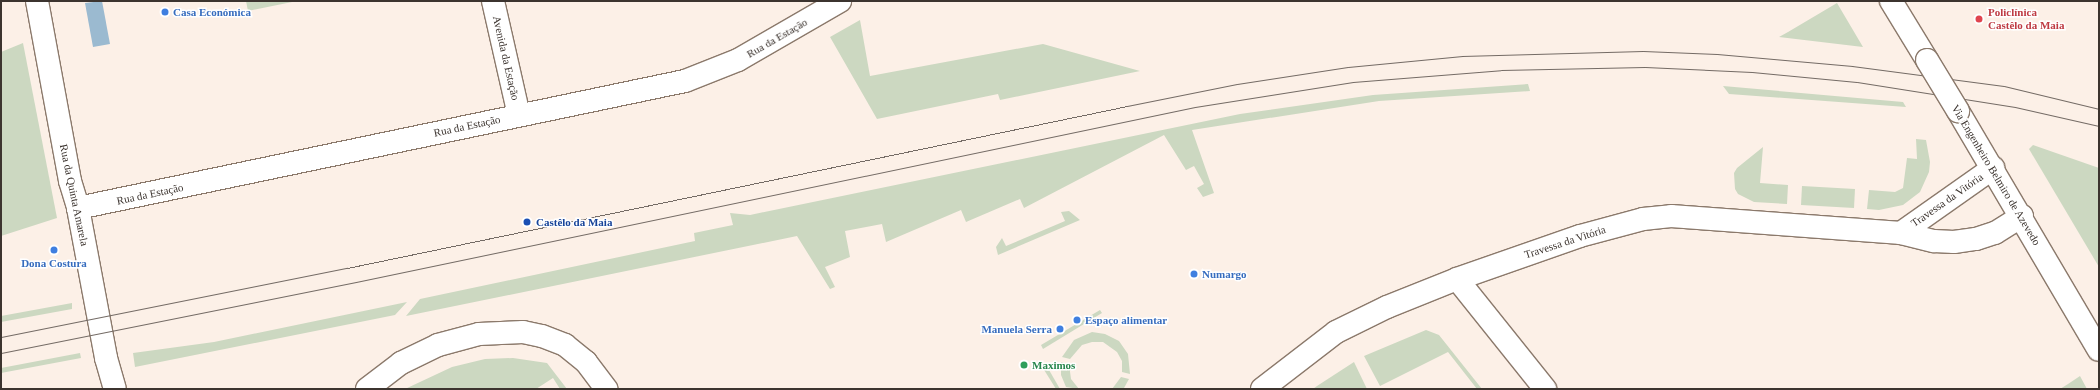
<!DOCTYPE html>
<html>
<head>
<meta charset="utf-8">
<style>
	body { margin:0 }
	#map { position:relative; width:2100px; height:390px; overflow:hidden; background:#fcf0e7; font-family:Georgia,serif }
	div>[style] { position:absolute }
	.green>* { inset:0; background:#ccd8c1 }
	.water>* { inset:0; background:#9bbad0 }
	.roads { filter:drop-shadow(1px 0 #8b796b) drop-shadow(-1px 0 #8b796b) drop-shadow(0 1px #8b796b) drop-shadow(0 -1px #8b796b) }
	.minor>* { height:22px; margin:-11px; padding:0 11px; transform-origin:11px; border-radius:11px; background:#fff }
	.major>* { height:22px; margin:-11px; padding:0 11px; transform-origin:11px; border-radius:11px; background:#fff }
	.tram>* { height:1px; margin:-0.5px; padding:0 0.5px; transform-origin:0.5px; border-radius:0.5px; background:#746b65 }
	.bridges { filter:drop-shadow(1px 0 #8b796b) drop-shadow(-1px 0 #8b796b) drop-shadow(0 1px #8b796b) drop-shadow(0 -1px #8b796b) }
	.major-bridge>* { height:22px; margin:-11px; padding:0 11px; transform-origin:11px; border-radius:11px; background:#fff }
	.dots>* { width:11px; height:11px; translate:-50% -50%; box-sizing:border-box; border:2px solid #fff; border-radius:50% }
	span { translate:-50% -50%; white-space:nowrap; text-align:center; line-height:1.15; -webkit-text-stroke:3px #fff; paint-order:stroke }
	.shop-label { font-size:11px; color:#366cbe; font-weight:700 }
	.left { translate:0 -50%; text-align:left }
	.right { translate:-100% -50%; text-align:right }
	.health-label { font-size:11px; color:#be3a42; font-weight:700 }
	.street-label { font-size:11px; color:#3c342f }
	.transit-label { font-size:11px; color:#164399; font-weight:700 }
	.leisure-label { font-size:11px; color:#27864d; font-weight:700 }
	.frame { position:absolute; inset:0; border:2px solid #3c342f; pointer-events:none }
</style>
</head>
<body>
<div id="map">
	<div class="green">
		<i style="clip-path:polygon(246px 1px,297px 1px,248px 11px)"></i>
		<i style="clip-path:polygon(1837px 3px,1863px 47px,1779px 37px,1788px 32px)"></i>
		<i style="clip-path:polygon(860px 20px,870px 76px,1043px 44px,1140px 71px,1000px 100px,998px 94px,877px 119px,830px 37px)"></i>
		<i style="clip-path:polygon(23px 43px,57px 218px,1px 236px,1px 52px)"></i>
		<i style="clip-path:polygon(1528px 84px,1530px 91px,1379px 101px,1192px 130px,1214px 193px,1203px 197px,1197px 188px,1204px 184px,1194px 166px,1186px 170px,1164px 135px,1024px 208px,1020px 199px,966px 222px,961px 210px,886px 242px,882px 224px,845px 231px,850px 257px,825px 267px,835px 287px,830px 289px,797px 236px,406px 316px,420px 299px,695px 241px,694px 233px,733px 225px,730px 213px,750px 215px,1240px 114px,1373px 95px)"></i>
		<i style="clip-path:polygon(1723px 86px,1903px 102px,1906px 107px,1729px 94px)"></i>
		<i style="clip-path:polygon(1916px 139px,1926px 140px,1930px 162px,1929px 172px,1920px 192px,1903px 205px,1879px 210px,1867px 209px,1869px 190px,1895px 192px,1903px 188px,1907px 158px,1917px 159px)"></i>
		<i style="clip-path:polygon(2033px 145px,2099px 168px,2099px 267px,2029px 149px)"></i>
		<i style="clip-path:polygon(1763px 147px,1760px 183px,1788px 185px,1787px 204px,1754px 202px,1738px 194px,1735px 189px,1734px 173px,1737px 168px)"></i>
		<i style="clip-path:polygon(1802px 186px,1855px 189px,1854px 208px,1801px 205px)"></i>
		<i style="clip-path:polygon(1069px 211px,1080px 220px,998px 255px,996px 247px,1002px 238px,1006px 246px,1065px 221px,1061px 212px)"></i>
		<i style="clip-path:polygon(407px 302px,395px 315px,135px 367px,133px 353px,214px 342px)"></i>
		<i style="clip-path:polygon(72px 303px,72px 309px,1px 322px,1px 316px)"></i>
		<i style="clip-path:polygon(1100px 310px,1102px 313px,1043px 349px,1041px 345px)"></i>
		<i style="clip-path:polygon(1426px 330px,1439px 335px,1482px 389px,1477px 389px,1448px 352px,1380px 386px,1364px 356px)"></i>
		<i style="clip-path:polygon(1092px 332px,1105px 334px,1119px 341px,1128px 354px,1130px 374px,1122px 372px,1122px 361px,1117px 352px,1103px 342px,1092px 342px,1082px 345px,1070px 359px,1062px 357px,1074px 340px)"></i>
		<i style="clip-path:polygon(80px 353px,81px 358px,1px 373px,1px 368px)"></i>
		<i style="clip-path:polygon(513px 358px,547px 363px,567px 389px,560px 389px,553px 378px,536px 389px,405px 389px,452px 367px,485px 359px)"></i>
		<i style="clip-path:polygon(1061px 362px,1069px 364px,1071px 379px,1079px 389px,1066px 387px,1061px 375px)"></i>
		<i style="clip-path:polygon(1354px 362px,1367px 389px,1313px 389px,1317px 386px)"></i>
		<i style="clip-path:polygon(1045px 363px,1060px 389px,1056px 389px,1041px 365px)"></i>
		<i style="clip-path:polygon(2080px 376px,2087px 389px,2060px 389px,2068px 384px)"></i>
		<i style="clip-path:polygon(1121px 377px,1129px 379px,1124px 388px,1112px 389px)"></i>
	</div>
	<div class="water">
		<i style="clip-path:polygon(102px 1px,110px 44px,93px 47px,85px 3px)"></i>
	</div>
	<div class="roads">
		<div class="minor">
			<i style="left:37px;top:1px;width:183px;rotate:79.6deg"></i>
			<i style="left:70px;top:181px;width:28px;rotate:73deg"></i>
			<i style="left:78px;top:208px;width:153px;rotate:79.4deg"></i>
			<i style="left:106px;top:358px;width:32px;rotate:74deg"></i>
			<i style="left:493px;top:1px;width:117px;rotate:77.2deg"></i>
			<i style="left:78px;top:208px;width:620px;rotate:-11.82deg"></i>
			<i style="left:685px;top:81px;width:57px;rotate:-21.6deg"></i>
			<i style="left:738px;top:60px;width:118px;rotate:-30deg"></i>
			<i style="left:1901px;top:233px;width:113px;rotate:-35.2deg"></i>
			<i style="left:1457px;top:279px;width:141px;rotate:51.3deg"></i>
			<i style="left:367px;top:389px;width:43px;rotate:-37.4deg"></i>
			<i style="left:401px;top:363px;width:41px;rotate:-25.9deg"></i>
			<i style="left:438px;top:345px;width:42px;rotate:-15deg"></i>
			<i style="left:479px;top:334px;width:44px;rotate:-2.6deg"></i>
			<i style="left:523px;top:332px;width:19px;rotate:12deg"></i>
			<i style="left:542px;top:336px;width:25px;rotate:21deg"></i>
			<i style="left:565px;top:345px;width:27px;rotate:39deg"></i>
			<i style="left:586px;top:362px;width:34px;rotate:53deg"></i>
			<i style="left:1262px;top:389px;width:93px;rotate:-37.6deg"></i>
			<i style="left:1336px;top:332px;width:57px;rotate:-26.1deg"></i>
			<i style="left:1387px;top:307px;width:75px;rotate:-21.8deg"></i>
			<i style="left:1457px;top:279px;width:130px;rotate:-19.3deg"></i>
			<i style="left:1580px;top:236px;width:65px;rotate:-15.1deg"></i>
			<i style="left:1643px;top:219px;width:28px;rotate:-6deg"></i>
			<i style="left:1671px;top:216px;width:231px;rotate:4.2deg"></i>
			<i style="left:1901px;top:233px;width:34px;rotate:14deg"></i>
			<i style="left:1934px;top:241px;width:20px;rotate:3deg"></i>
			<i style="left:1954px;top:242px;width:22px;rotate:-8deg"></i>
			<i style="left:1976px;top:239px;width:20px;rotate:-18deg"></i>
			<i style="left:1995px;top:233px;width:32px;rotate:-32deg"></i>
		</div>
		<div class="major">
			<i style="left:1891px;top:1px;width:69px;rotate:58.6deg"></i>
			<i style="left:1958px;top:111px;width:277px;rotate:59.5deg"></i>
		</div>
	</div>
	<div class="tram">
		<i style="left:1px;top:337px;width:353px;rotate:-11.3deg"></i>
		<i style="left:347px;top:268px;width:797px;rotate:-11.73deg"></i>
		<i style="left:1127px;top:106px;width:112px;rotate:-11.3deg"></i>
		<i style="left:1237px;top:84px;width:112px;rotate:-8.7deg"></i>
		<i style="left:1348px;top:67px;width:115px;rotate:-5.5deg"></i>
		<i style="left:1462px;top:56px;width:181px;rotate:-1.6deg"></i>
		<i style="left:1643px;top:51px;width:74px;rotate:2.3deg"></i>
		<i style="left:1717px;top:54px;width:136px;rotate:5.1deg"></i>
		<i style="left:1852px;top:66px;width:153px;rotate:7.5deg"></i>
		<i style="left:2004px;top:86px;width:98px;rotate:13.6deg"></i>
		<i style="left:1px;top:353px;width:362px;rotate:-11.3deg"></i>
		<i style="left:356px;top:282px;width:857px;rotate:-11.78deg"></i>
		<i style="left:1195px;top:107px;width:160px;rotate:-9deg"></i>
		<i style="left:1353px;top:82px;width:148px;rotate:-4.6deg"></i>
		<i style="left:1501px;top:70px;width:144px;rotate:-1.2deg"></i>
		<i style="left:1645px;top:67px;width:107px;rotate:2.7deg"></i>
		<i style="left:1752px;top:72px;width:105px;rotate:5.4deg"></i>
		<i style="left:1857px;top:82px;width:160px;rotate:9deg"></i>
		<i style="left:2015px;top:107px;width:86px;rotate:12.7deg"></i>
	</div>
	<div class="bridges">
		<div class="major-bridge">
			<i style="left:1927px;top:60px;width:60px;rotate:58.7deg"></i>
		</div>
	</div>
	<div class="dots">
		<i style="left:165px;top:12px;background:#3f7fe0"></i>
		<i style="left:1979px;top:19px;background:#e0444e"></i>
		<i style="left:527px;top:222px;background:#1a4fb4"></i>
		<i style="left:54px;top:250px;background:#3f7fe0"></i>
		<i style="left:1194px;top:274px;background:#3f7fe0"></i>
		<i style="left:1077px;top:320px;background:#3f7fe0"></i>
		<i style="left:1060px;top:329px;background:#3f7fe0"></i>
		<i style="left:1024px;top:365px;background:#2e9e5b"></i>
	</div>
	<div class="shop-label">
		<span class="left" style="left:173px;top:12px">Casa Económica</span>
		<span style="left:54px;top:263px">Dona Costura</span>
		<span class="left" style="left:1202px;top:274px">Numargo</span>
		<span class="left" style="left:1085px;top:320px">Espaço alimentar</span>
		<span class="right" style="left:1052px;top:329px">Manuela Serra</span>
	</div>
	<div class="health-label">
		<span class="left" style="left:1988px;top:19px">Policlínica<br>Castêlo da Maia</span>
	</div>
	<div class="street-label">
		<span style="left:777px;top:38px;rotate:-30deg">Rua da Estação</span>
		<span style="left:506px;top:58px;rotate:77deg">Avenida da Estação</span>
		<span style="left:467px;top:126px;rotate:-12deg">Rua da Estação</span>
		<span style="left:1996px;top:175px;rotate:59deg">Via Engenheiro Belmiro de Azevedo</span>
		<span style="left:150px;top:194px;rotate:-12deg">Rua da Estação</span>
		<span style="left:74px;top:195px;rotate:78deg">Rua da Quinta Amarela</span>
		<span style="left:1947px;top:200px;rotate:-35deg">Travessa da Vitória</span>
		<span style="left:1565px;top:242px;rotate:-18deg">Travessa da Vitória</span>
	</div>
	<div class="transit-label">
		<span class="left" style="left:536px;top:222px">Castêlo da Maia</span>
	</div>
	<div class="leisure-label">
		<span class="left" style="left:1032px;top:365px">Maximos</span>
	</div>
	<div class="frame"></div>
</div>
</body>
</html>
